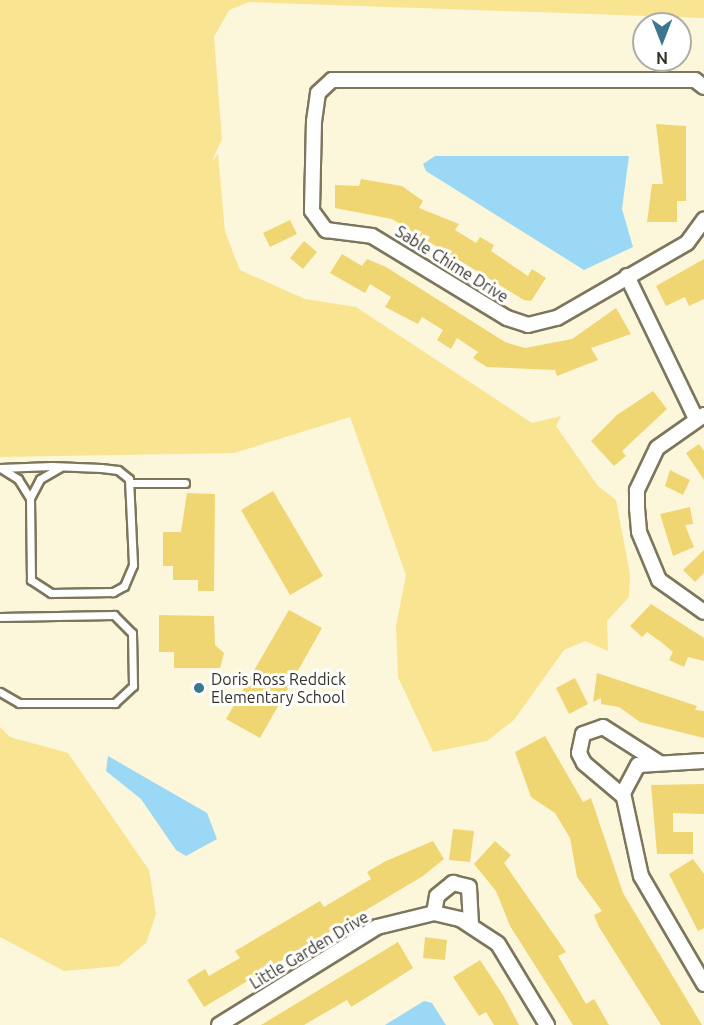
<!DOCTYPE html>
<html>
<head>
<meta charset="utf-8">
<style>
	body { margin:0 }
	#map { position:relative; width:704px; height:1025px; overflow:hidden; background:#fcf6da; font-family:Ubuntu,sans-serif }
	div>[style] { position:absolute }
	.green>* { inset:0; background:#f9e491 }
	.water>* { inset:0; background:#9ad8f5 }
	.building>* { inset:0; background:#f0d672 }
	.roads { filter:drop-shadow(2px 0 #7c765d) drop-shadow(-2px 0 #7c765d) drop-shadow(0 2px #7c765d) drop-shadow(0 -2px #7c765d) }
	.service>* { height:7px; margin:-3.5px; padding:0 3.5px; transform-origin:3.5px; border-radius:3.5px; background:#fff }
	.minor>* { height:14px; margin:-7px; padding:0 7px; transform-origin:7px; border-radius:7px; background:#fff }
	.dots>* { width:16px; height:16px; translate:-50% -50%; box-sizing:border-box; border:3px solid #fff; border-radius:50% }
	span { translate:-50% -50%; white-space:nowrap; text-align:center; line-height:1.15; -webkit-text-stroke:6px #fff; paint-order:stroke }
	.street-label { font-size:16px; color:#353328 }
	.poi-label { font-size:16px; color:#353328 }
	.left { translate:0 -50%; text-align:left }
	.north { position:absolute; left:632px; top:12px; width:60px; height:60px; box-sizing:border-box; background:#fff; border:2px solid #aeada9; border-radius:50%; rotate:180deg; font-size:16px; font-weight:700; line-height:24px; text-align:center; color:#353328 }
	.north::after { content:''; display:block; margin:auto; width:21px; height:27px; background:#3c768f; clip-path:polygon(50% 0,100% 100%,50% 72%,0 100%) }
</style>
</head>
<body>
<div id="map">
	<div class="green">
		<i style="clip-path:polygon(0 0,704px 0,704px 18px,249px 2px,229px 10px,214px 37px,222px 139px,212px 161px,218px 154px,225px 232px,240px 270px,305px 299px,356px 307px,532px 423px,561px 416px,556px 426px,598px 486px,616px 500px,630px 574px,629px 597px,607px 621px,608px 651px,585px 641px,564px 650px,514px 720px,487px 741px,433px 752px,398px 677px,396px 626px,406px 575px,350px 417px,234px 453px,0 457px)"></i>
		<i style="clip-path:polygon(0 727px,10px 737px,68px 753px,149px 870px,156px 914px,146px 943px,119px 966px,64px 971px,0 937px)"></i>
	</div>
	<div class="water">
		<i style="clip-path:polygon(435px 156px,629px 156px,622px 209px,633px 247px,584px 270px,426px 171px,423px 164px)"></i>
		<i style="clip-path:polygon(108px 756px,207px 813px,217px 839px,186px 856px,176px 850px,141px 799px,106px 771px)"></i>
		<i style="clip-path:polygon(424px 1001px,432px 1003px,446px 1025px,385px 1025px)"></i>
	</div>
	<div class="building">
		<i style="clip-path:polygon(656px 124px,686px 126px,686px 201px,677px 201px,677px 222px,647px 222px,652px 184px,663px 184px)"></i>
		<i style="clip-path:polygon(361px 179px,402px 186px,423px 201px,419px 208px,459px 224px,455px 230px,476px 243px,480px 237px,494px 245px,491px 251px,528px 276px,532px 269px,546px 278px,531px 301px,524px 300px,392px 219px,335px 208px,335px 185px,359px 186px)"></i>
		<i style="clip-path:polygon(290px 220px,297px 234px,270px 247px,263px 233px)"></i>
		<i style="clip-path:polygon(304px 241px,317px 252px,303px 269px,290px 258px)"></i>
		<i style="clip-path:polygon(342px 254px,362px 266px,367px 259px,386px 267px,505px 342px,525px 348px,572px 339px,616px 308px,631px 334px,591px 348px,598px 360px,557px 376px,555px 370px,487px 367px,473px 358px,478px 352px,457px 338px,451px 349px,437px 340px,443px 330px,422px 317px,418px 324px,385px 307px,391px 297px,370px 284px,365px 293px,330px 273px)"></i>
		<i style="clip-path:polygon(704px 259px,704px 299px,689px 306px,685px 297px,666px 306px,656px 286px)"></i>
		<i style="clip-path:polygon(653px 391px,667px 409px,622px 451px,626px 456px,614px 466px,591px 441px,617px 415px)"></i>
		<i style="clip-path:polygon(699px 444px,704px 451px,704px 480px,686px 453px)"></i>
		<i style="clip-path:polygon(670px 470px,690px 480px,683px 495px,665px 486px)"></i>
		<i style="clip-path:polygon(273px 491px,323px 576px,290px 595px,241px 510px)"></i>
		<i style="clip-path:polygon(187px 493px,215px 494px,214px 591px,198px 591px,198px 580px,173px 580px,173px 566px,163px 566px,163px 532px,181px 532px)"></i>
		<i style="clip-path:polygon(690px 507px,693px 524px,685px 525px,694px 547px,673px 556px,660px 514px)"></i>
		<i style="clip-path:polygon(704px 550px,704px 573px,695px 582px,683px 570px)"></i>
		<i style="clip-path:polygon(651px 604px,704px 638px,704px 661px,688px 657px,684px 667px,669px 660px,673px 652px,661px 642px,647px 632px,642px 637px,630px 626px)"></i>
		<i style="clip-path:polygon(289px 610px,322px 628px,260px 738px,226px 719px)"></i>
		<i style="clip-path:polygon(159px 615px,214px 616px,215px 645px,224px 653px,220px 668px,174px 668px,174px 652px,159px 652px)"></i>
		<i style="clip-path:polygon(597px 673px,697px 706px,695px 710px,704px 711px,704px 738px,640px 722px,619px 707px,601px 704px,601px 698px,593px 702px)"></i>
		<i style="clip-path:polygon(575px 678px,588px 704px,569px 714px,556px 688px)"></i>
		<i style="clip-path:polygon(545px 736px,583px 802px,591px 798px,623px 893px,702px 1025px,661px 1025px,599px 927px,594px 915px,602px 911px,577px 877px,570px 838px,555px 813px,531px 797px,515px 752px)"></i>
		<i style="clip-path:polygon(704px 784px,704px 814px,673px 813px,673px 832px,693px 832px,693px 854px,657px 854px,651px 785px)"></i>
		<i style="clip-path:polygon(453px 829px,474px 831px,470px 862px,449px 860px)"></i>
		<i style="clip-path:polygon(433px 841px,444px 859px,423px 876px,204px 1007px,187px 980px,205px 969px,209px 976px,221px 969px,240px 958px,235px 951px,320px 901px,324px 907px,371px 879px,367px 872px,386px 861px)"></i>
		<i style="clip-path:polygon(495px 841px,511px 855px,504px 863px,566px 952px,558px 956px,586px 1004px,594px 999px,609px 1025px,573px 1025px,510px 926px,496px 891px,474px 864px)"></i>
		<i style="clip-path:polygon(693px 859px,704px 874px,704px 928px,698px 931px,669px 874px)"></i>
		<i style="clip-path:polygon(425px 937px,447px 940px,445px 960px,423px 958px)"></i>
		<i style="clip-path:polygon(398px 942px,413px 968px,369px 996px,351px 1007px,347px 1000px,304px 1025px,261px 1025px)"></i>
		<i style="clip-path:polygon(480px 960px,503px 995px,519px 1025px,494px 1025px,486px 1012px,479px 1016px,453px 977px)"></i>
	</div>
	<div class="roads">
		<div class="service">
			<i style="left:0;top:468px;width:52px;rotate:-2.2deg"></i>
			<i style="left:52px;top:466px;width:49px;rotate:2.3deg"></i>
			<i style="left:101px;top:468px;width:17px;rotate:7deg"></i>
			<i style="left:118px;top:470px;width:14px;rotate:39deg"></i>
			<i style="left:129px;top:479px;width:86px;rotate:87.3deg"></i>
			<i style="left:133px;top:565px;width:23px;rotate:113deg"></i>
			<i style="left:124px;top:586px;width:13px;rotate:151deg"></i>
			<i style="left:113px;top:592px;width:62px;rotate:179.1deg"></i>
			<i style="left:51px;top:593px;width:24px;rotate:-147deg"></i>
			<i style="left:31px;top:580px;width:82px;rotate:-90.7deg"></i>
			<i style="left:30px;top:498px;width:21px;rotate:-62deg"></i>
			<i style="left:40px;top:479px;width:24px;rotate:-30deg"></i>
			<i style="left:2px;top:469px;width:19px;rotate:32deg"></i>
			<i style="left:18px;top:479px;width:22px;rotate:58deg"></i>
			<i style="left:131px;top:483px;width:54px"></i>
			<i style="left:0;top:617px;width:114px;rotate:-1deg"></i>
			<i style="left:114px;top:615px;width:25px;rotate:45deg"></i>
			<i style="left:132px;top:633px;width:53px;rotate:88.9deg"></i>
			<i style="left:133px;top:686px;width:25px;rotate:137deg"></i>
			<i style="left:115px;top:703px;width:96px;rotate:180deg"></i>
			<i style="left:19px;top:703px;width:22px;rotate:-150deg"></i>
		</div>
		<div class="minor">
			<i style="left:704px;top:87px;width:11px;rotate:-142deg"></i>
			<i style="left:695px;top:80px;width:363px;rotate:180deg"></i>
			<i style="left:332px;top:80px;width:19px;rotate:137deg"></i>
			<i style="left:318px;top:93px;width:28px;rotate:98deg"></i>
			<i style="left:314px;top:121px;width:90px;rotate:91.3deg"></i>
			<i style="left:312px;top:211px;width:24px;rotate:54deg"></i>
			<i style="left:326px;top:230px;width:46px;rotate:7.4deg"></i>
			<i style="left:372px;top:236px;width:158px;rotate:31.3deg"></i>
			<i style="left:507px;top:318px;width:22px;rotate:18deg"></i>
			<i style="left:528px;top:325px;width:30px;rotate:-14deg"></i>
			<i style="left:557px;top:318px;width:150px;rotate:-30deg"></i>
			<i style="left:687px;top:243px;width:29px;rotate:-54deg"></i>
			<i style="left:627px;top:276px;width:159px;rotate:64.2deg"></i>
			<i style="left:704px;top:415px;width:57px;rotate:144.9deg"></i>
			<i style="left:657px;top:448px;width:47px;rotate:115.5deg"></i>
			<i style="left:637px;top:490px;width:18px;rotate:90deg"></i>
			<i style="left:637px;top:508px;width:24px;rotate:85deg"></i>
			<i style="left:639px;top:532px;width:52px;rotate:67.4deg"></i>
			<i style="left:659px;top:580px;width:55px;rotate:35.4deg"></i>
			<i style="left:704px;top:761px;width:66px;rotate:176.5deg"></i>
			<i style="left:638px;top:765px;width:32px;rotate:118deg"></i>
			<i style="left:623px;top:793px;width:85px;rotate:77.8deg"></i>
			<i style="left:641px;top:876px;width:125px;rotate:59.7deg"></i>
			<i style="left:623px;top:796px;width:51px;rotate:-139.8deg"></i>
			<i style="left:584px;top:763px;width:11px;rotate:-117deg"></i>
			<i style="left:579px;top:753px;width:19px;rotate:-78deg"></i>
			<i style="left:583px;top:734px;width:21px;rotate:-19deg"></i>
			<i style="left:603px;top:727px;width:65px;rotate:32.5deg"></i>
			<i style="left:434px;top:913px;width:17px;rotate:-80deg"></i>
			<i style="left:437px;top:896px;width:21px;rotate:-39deg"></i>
			<i style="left:453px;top:883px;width:16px;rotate:14deg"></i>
			<i style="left:469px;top:887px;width:37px;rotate:87deg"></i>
			<i style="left:219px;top:1025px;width:186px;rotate:-31.8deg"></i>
			<i style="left:377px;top:927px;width:59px;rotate:-13.8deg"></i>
			<i style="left:434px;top:913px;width:27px;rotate:13deg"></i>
			<i style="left:460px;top:919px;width:45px;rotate:33.3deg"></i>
			<i style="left:498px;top:944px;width:95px;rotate:58.8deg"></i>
		</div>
	</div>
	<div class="dots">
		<i style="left:199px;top:688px;background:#3c768f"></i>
	</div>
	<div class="street-label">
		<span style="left:452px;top:264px;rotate:32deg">Sable Chime Drive</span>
		<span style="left:309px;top:950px;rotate:-31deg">Little Garden Drive</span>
	</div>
	<div class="poi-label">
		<span class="left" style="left:211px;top:688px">Doris Ross Reddick<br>Elementary School</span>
	</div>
	<div class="north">N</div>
</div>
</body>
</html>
